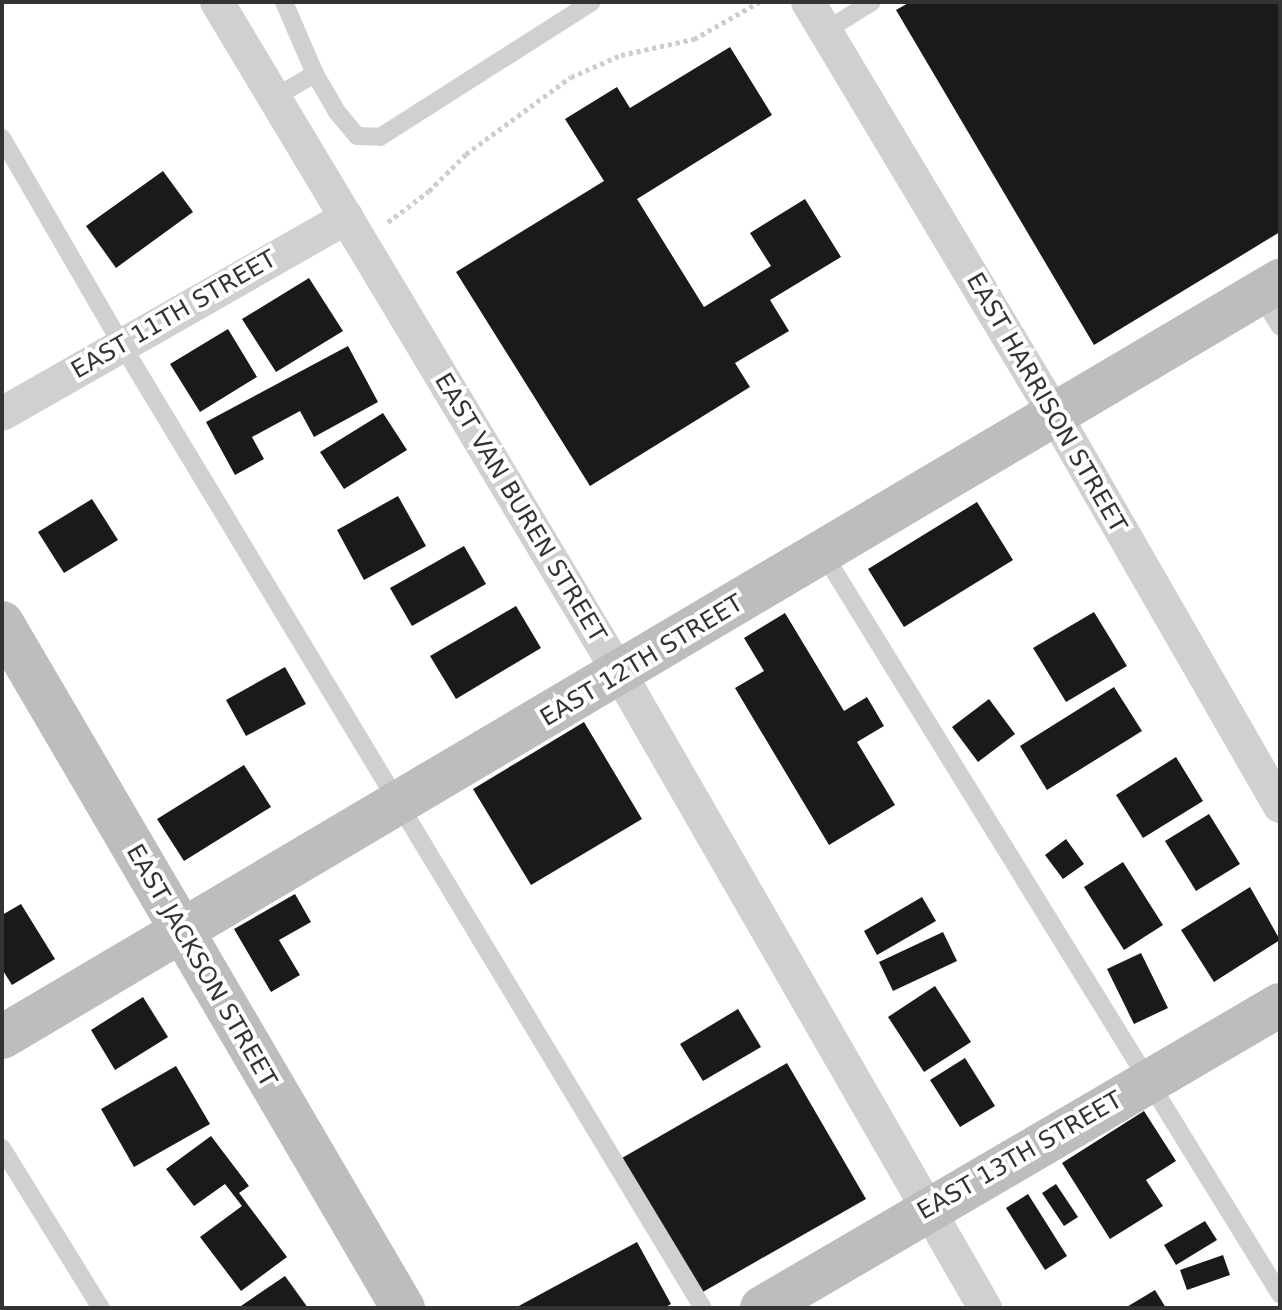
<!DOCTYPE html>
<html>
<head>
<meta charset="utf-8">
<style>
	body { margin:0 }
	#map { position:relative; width:1282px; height:1310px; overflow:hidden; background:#fff; font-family:"DejaVu Sans",sans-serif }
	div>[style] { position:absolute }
	.building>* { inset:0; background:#1a1a1a }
	.path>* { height:5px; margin-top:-2.5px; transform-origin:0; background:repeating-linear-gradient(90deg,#cdcdcd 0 4px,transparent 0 8px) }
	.service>* { height:18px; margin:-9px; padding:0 9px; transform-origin:9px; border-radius:9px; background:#d0d0d0 }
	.minor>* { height:34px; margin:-17px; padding:0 17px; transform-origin:17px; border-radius:17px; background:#d0d0d0 }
	.secondary>* { height:44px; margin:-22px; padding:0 22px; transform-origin:22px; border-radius:22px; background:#bdbdbd }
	span { translate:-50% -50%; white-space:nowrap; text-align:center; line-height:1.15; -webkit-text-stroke:8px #fff; paint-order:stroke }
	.street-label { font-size:24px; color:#333 }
	.frame { position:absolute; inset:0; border:4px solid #333; pointer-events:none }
</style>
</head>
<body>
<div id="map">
	<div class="building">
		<i style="clip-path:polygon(910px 2px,1280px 2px,1280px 232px,1094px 345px,896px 10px)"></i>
		<i style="clip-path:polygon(730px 47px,772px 115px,637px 199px,704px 307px,771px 266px,750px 233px,805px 199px,841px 257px,770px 300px,789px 331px,735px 363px,750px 387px,590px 486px,456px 272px,604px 181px,565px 119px,617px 87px,630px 108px)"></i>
		<i style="clip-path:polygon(163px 171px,193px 212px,116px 268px,86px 226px)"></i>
		<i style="clip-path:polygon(309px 278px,343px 331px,276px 372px,242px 319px)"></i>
		<i style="clip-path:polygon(228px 329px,257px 377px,200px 412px,170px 364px)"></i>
		<i style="clip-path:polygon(348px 346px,378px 402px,314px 437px,300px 411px,252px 437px,264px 459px,235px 475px,206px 422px)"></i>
		<i style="clip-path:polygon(383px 413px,407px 450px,344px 489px,320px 452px)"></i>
		<i style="clip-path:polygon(398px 496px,426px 546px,364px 580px,337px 530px)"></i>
		<i style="clip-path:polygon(92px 499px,118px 540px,64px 573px,38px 532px)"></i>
		<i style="clip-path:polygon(977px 502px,1013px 560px,904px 627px,868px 569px)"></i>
		<i style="clip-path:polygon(464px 546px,486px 584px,412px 626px,390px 588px)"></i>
		<i style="clip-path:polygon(516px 606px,541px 648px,456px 699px,430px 656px)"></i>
		<i style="clip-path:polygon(1094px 612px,1127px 666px,1066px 702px,1033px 648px)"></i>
		<i style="clip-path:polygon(785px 613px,844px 711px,867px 697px,884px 726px,857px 742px,895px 805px,829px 845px,735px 688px,764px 671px,744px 638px)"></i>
		<i style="clip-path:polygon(285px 667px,306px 704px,246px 736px,226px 700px)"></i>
		<i style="clip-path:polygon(1114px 687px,1142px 731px,1047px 790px,1020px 746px)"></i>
		<i style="clip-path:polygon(989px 699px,1015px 734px,978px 762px,952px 727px)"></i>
		<i style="clip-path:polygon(584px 722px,642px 819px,531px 885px,473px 789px)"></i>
		<i style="clip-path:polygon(1176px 757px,1203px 801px,1143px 838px,1116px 795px)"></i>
		<i style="clip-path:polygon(244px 765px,271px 807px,184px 861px,157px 819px)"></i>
		<i style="clip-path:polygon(1209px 814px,1240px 864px,1196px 891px,1165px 841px)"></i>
		<i style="clip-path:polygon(1066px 839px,1084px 864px,1063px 879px,1045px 855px)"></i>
		<i style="clip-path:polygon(1123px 862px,1163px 925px,1124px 950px,1084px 887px)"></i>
		<i style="clip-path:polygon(1250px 887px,1280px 940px,1214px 982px,1181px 930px)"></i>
		<i style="clip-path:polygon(295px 894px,311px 922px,279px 940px,300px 975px,271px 992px,234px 929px)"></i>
		<i style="clip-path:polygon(922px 897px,936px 921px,877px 955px,864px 931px)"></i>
		<i style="clip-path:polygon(21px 904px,55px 959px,12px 985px,2px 969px,2px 915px)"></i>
		<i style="clip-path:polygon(943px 932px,957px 961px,893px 991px,879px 962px)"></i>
		<i style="clip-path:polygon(1141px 953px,1168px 1008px,1134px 1024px,1107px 969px)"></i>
		<i style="clip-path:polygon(935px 986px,971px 1042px,924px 1072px,888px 1017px)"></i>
		<i style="clip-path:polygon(143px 997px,168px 1037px,115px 1070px,91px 1030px)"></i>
		<i style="clip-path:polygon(738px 1009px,761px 1047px,703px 1081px,680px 1044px)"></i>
		<i style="clip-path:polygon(965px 1058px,995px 1106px,960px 1127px,930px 1080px)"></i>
		<i style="clip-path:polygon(787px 1063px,866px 1199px,701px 1293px,622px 1158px)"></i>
		<i style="clip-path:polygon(176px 1066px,210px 1124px,134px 1167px,101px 1109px)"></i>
		<i style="clip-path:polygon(1144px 1111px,1176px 1161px,1146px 1180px,1163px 1206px,1110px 1239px,1062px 1163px)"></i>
		<i style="clip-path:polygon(211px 1136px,249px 1186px,239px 1193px,287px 1257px,241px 1291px,200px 1237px,242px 1206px,225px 1184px,194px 1206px,166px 1169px)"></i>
		<i style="clip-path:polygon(1056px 1184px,1078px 1217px,1064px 1226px,1042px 1193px)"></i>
		<i style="clip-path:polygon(1028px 1194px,1067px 1256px,1045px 1270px,1006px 1208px)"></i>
		<i style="clip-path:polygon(1205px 1221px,1217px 1240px,1176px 1265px,1164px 1245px)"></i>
		<i style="clip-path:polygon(637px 1242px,671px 1304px,664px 1308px,515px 1308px)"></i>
		<i style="clip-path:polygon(1223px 1255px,1230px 1275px,1187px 1290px,1180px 1270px)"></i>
		<i style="clip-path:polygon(285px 1276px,308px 1308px,238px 1308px)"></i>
		<i style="clip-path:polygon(1155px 1290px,1166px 1308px,1125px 1308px)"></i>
	</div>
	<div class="path">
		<i style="left:388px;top:222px;width:51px;rotate:-37.1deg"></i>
		<i style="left:429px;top:191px;width:52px;rotate:-45deg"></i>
		<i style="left:466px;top:154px;width:130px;rotate:-36.3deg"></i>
		<i style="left:571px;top:77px;width:55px;rotate:-23.7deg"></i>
		<i style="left:621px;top:55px;width:75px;rotate:-12.4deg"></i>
		<i style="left:694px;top:39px;width:75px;rotate:-29.6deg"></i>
	</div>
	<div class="service">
		<i style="left:284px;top:2px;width:78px;rotate:66.7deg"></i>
		<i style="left:315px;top:74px;width:44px;rotate:59.9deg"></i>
		<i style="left:337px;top:112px;width:31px;rotate:50deg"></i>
		<i style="left:357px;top:136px;width:23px;rotate:2deg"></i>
		<i style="left:380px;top:137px;width:251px;rotate:-32.5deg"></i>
		<i style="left:825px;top:31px;width:55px;rotate:-31.7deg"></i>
		<i style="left:275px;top:97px;width:46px;rotate:-29.9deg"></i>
		<i style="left:2px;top:138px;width:239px;rotate:59.9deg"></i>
		<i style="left:122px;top:345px;width:1125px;rotate:58.9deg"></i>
		<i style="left:1259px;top:293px;width:40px;rotate:58deg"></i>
		<i style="left:823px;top:553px;width:871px;rotate:58.34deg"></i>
		<i style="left:2px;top:1148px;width:188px;rotate:58.3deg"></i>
	</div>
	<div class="minor">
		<i style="left:217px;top:2px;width:784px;rotate:59.05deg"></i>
		<i style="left:620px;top:674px;width:732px;rotate:60.07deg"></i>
		<i style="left:808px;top:2px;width:481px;rotate:59.1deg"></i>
		<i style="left:1055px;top:415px;width:451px;rotate:60.1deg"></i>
		<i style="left:2px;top:414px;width:397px;rotate:-29.7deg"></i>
	</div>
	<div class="secondary">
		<i style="left:2px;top:623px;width:794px;rotate:59.66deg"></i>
		<i style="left:2px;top:1037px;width:1485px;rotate:-30.61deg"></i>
		<i style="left:762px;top:1308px;width:600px;rotate:-30.33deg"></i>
	</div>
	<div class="street-label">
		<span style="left:174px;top:315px;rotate:-30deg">EAST 11TH STREET</span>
		<span style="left:1046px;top:403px;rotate:60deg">EAST HARRISON STREET</span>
		<span style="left:520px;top:508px;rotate:59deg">EAST VAN BUREN STREET</span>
		<span style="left:642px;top:661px;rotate:-31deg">EAST 12TH STREET</span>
		<span style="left:201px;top:966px;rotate:60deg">EAST JACKSON STREET</span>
		<span style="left:1020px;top:1156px;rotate:-30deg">EAST 13TH STREET</span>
	</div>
	<div class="frame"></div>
</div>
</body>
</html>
